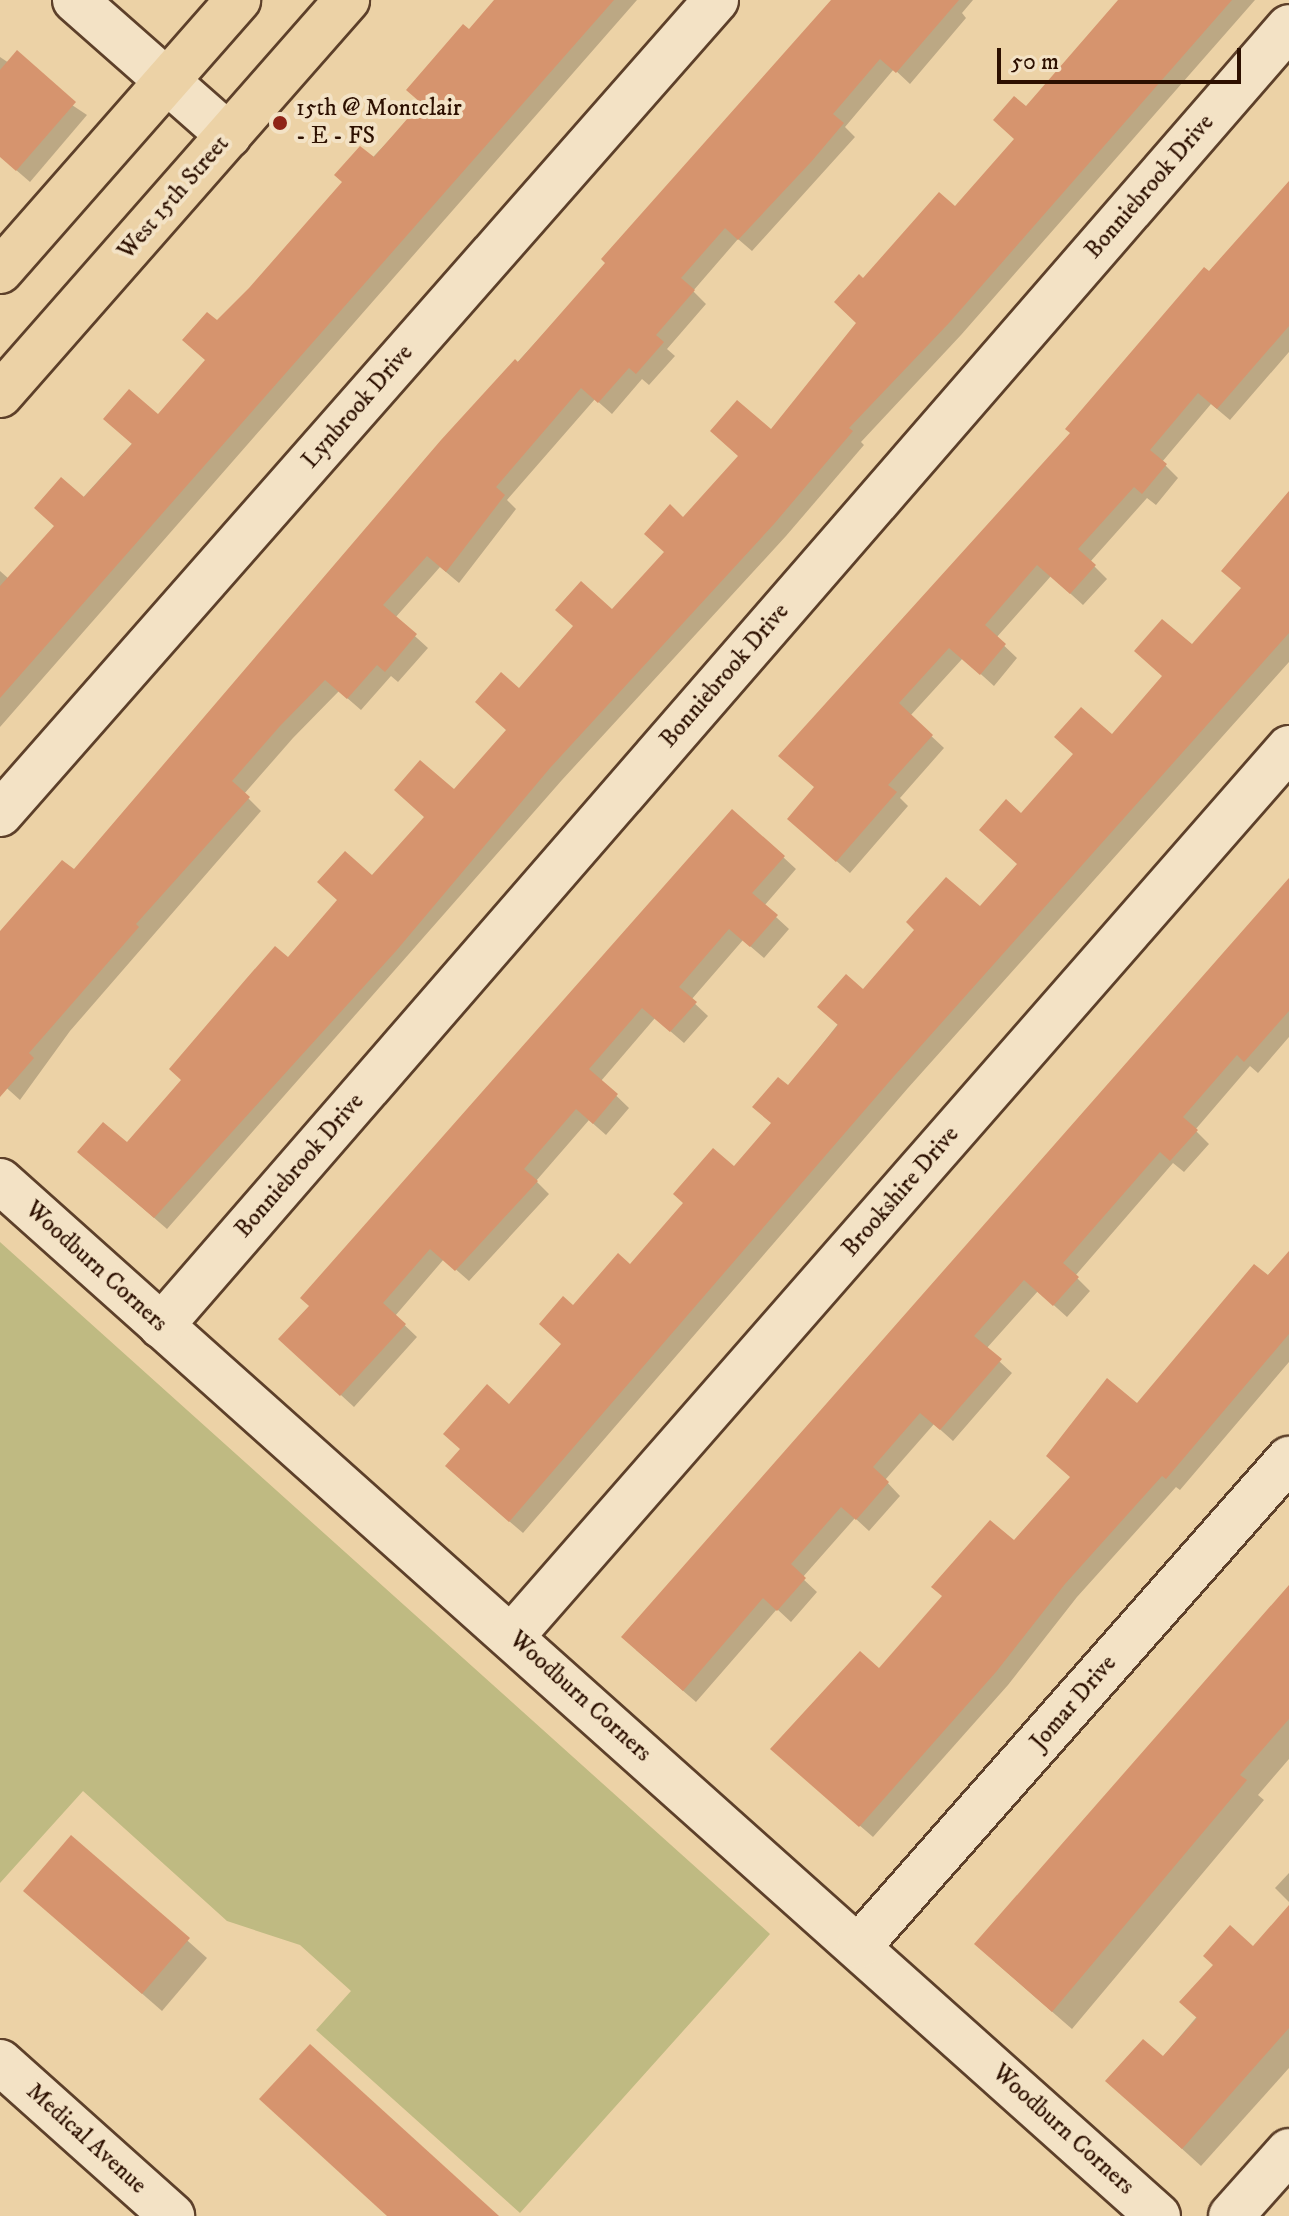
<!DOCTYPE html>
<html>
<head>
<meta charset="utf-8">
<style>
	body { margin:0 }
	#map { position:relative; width:1289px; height:2216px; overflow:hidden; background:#ecd2a6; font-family:"IM FELL DW Pica",serif }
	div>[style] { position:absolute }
	.green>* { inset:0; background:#bfba82 }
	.shadow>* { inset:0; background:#0003 }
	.building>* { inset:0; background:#d6946e }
	.roads { filter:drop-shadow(2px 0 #5d402a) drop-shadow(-2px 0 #5d402a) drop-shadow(0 2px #5d402a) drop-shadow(0 -2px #5d402a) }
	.minor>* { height:44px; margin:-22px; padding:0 22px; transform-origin:22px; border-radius:22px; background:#f3e2c5 }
	.major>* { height:44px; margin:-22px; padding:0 22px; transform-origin:22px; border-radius:22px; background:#ecd2a6 }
	.dots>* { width:22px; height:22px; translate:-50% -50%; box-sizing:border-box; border:4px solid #f3e2c5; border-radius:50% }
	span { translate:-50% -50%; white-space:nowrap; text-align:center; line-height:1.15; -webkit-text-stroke:8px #f3e2c5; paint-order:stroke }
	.poi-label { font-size:24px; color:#2d1000 }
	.left { translate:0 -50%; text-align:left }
	.street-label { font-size:24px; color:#2d1000 }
	.scale { position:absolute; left:997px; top:48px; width:244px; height:36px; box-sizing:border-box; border:4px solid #2d1000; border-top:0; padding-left:10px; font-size:24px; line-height:28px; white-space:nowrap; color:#2d1000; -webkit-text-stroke:6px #f3e2c5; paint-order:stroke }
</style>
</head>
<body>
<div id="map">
	<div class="green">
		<i style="clip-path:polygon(0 1242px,770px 1934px,520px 2213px,316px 2030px,351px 1991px,300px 1945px,227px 1921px,83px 1791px,0 1883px)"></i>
	</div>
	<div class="shadow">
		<i style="clip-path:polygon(496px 0,637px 0,0 727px,0 571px,9px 579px,207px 361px,217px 323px,423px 104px,469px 32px)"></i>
		<i style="clip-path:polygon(833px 0,973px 0,962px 13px,966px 18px,910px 84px,894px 69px,845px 127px,855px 137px,752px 251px,738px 239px,693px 291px,706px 304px,667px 349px,675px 356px,649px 385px,642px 379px,612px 414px,595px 399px,507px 500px,516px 509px,459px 583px,440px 567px,395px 618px,428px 648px,398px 682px,391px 676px,361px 710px,339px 691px,293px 738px,244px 794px,261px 811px,70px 1031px,20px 1100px,0 1082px,0 939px,74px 872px,379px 514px,608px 263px)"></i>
		<i style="clip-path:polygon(1121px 0,1255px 0,961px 335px,861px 442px,864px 445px,786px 536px,562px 780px,167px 1229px,92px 1164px,127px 1145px,288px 960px,455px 792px,508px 730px,519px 690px,612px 611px,666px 552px,684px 520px,771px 432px,858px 323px,864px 281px,956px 209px,1016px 140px,1026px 109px)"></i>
		<i style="clip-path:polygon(0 57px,87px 115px,30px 182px,0 156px)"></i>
		<i style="clip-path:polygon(1289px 187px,1289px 352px,1230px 420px,1211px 404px,1162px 462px,1178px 478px,1156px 505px,1147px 498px,1090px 562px,1107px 579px,1083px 605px,1051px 576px,996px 638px,1017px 658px,994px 686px,963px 658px,910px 716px,944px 748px,900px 798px,908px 806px,850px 873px,802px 831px,816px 788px,1072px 434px)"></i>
		<i style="clip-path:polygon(1289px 494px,1289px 662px,908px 1088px,523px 1533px,460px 1479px,509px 1406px,563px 1344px,573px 1307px,631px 1267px,734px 1168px,773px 1124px,788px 1088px,863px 992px,980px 909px,1019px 864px,1021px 816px,1112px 737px,1243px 589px)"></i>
		<i style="clip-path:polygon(783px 857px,796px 869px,764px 906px,789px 929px,764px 958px,743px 940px,691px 1000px,708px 1016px,684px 1043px,655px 1018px,601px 1081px,629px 1108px,606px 1135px,589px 1120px,536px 1181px,549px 1194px,469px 1281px,444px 1259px,395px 1316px,417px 1337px,354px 1407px,293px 1351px)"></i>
		<i style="clip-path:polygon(1289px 881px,1289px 1037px,1258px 1073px,1250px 1066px,1195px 1130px,1209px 1144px,1184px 1172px,1173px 1163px,1075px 1276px,1090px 1291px,1067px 1317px,1038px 1291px,986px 1349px,1012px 1373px,953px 1441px,934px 1424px,885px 1480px,900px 1496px,869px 1531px,855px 1518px,802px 1578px,817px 1592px,791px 1622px,777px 1609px,696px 1702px,636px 1650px)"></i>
		<i style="clip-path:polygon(1289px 1254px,1289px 1362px,1180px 1490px,1176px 1487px,1077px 1597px,1008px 1685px,873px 1837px,785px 1761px,1014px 1543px,1137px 1406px)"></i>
		<i style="clip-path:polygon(1289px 1588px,1289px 1759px,1258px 1795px,1264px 1800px,1072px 2029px,995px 1962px)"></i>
		<i style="clip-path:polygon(72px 1838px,207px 1958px,162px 2011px,45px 1909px)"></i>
		<i style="clip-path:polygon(1289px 1873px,1289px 1902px,1275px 1888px)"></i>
		<i style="clip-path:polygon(1289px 1908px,1289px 2068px,1201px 2166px,1127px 2099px)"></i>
	</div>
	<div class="building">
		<i style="clip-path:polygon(494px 0,614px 0,0 698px,0 586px,54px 526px,34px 508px,61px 477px,84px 497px,132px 444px,103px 419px,129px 389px,158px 414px,205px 360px,182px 340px,207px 312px,217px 320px,249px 288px,342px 182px,334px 175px,360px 146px,374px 157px,421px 103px,406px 90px,463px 24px,469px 29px)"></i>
		<i style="clip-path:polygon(831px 0,959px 0,896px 73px,880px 59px,833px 114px,844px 123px,811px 162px,738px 240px,725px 228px,681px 278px,695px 290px,656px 335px,664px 342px,636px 374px,629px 368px,598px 403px,581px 388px,496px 487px,505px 495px,446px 572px,427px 556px,383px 605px,417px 634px,385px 672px,377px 665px,347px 699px,325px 680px,280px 726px,232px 781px,250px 797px,136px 924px,139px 927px,29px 1053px,34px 1058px,0 1097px,0 931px,62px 860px,74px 869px,441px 440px,515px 359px,518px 362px,605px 263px,601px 259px)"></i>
		<i style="clip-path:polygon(1118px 0,1232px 0,949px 323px,849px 428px,853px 431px,774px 524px,550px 768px,396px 951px,154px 1218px,77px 1152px,103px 1122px,127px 1142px,181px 1080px,169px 1069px,246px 979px,275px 946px,288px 957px,337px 900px,317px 882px,345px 851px,372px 875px,424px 817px,394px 790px,420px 760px,454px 789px,506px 730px,475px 702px,501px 672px,519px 688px,573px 626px,555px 610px,581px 581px,612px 609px,664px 552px,644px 534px,670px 504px,683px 517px,738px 456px,710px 431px,737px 400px,771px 429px,856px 323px,834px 302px,859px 274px,863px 278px,939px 192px,955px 206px,1014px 139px,993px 120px,1014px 96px,1026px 106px)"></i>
		<i style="clip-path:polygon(17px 50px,76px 102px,16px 171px,0 157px,0 70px)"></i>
		<i style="clip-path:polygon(1289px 181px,1289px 326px,1217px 409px,1198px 393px,1150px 450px,1167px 464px,1142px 494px,1134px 487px,1078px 549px,1096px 565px,1070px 594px,1037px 565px,985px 625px,1006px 644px,980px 675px,949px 648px,899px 703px,933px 735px,888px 785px,897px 792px,836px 862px,787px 819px,814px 787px,778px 756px,1070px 433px,1065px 429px,1204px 267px,1209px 271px)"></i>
		<i style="clip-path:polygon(1289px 491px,1289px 633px,895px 1075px,509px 1522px,445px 1466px,460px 1449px,443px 1434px,487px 1384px,509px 1404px,561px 1344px,539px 1324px,563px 1296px,573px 1305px,618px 1253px,630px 1264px,683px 1203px,673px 1194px,713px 1148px,734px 1166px,771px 1123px,752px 1107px,778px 1077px,788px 1085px,838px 1025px,817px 1007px,846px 974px,863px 989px,914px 930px,906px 922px,946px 877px,980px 906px,1017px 864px,979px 830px,1006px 799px,1021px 813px,1073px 754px,1054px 737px,1081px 707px,1112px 734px,1162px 676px,1134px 651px,1162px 619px,1192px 644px,1241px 588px,1221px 571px)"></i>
		<i style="clip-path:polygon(732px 809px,785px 856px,752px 893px,778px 915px,750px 947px,729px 929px,679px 987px,697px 1002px,670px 1032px,642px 1008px,589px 1069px,618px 1094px,593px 1124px,576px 1109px,524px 1169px,538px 1181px,455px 1271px,430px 1249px,383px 1303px,406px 1324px,340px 1396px,278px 1339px,309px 1306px,300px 1298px)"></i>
		<i style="clip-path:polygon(1289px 878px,1289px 1011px,1244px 1062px,1237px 1055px,1183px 1117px,1198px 1130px,1170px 1161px,1160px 1152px,1063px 1263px,1079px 1277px,1053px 1306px,1024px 1280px,974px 1336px,1002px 1359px,940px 1430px,920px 1413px,873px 1467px,889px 1482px,856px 1520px,841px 1507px,791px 1564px,806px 1578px,777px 1611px,763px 1598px,683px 1691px,621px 1637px)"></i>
		<i style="clip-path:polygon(1289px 1251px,1289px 1334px,1166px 1479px,1162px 1476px,1065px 1584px,996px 1672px,859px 1827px,770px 1749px,860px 1651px,879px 1668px,942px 1596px,931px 1587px,990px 1520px,1014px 1540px,1070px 1477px,1046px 1456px,1107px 1378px,1137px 1403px,1254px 1264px,1268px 1275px)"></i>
		<i style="clip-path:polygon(1289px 1585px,1289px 1719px,1240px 1775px,1247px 1780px,1052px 2012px,974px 1944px)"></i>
		<i style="clip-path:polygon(71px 1835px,190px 1938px,142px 1994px,23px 1891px)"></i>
		<i style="clip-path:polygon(1289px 1905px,1289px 2028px,1182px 2149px,1105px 2081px,1143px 2039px,1163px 2056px,1197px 2018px,1179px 2002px,1213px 1965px,1203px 1956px,1230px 1925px,1253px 1946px)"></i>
		<i style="clip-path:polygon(310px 2044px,499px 2216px,387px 2216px,259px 2099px)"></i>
	</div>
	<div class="roads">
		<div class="minor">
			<i style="left:75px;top:0;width:205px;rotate:41.4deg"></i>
			<i style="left:0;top:814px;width:1084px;rotate:-48.66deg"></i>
			<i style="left:0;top:1181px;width:1553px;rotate:41.79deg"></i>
			<i style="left:161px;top:1326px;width:1720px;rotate:-49.03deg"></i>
			<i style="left:512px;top:1636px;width:1180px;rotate:-48.81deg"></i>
			<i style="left:859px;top:1946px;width:650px;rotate:-48.56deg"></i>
			<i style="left:0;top:2062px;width:231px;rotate:41.8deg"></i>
			<i style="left:1231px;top:2216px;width:87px;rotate:-48.3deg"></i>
		</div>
		<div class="major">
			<i style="left:0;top:271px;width:361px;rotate:-48.7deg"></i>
			<i style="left:0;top:395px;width:526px;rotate:-48.7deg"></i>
		</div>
	</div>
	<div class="dots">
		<i style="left:280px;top:123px;background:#8f2418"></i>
	</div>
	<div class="poi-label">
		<span class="left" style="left:296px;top:123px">15th @ Montclair<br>- E - FS</span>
	</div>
	<div class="street-label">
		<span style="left:1150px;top:187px;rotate:-49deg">Bonniebrook Drive</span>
		<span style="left:174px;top:198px;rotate:-49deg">West 15th Street</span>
		<span style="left:358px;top:407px;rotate:-49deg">Lynbrook Drive</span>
		<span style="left:725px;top:676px;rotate:-49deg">Bonniebrook Drive</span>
		<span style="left:300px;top:1166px;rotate:-49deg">Bonniebrook Drive</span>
		<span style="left:901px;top:1192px;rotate:-49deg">Brookshire Drive</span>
		<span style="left:96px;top:1267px;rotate:42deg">Woodburn Corners</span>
		<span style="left:580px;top:1697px;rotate:42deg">Woodburn Corners</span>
		<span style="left:1074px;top:1703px;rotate:-49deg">Jomar Drive</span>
		<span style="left:1063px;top:2130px;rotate:42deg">Woodburn Corners</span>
		<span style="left:86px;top:2139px;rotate:42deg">Medical Avenue</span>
	</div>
	<div class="scale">50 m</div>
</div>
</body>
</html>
